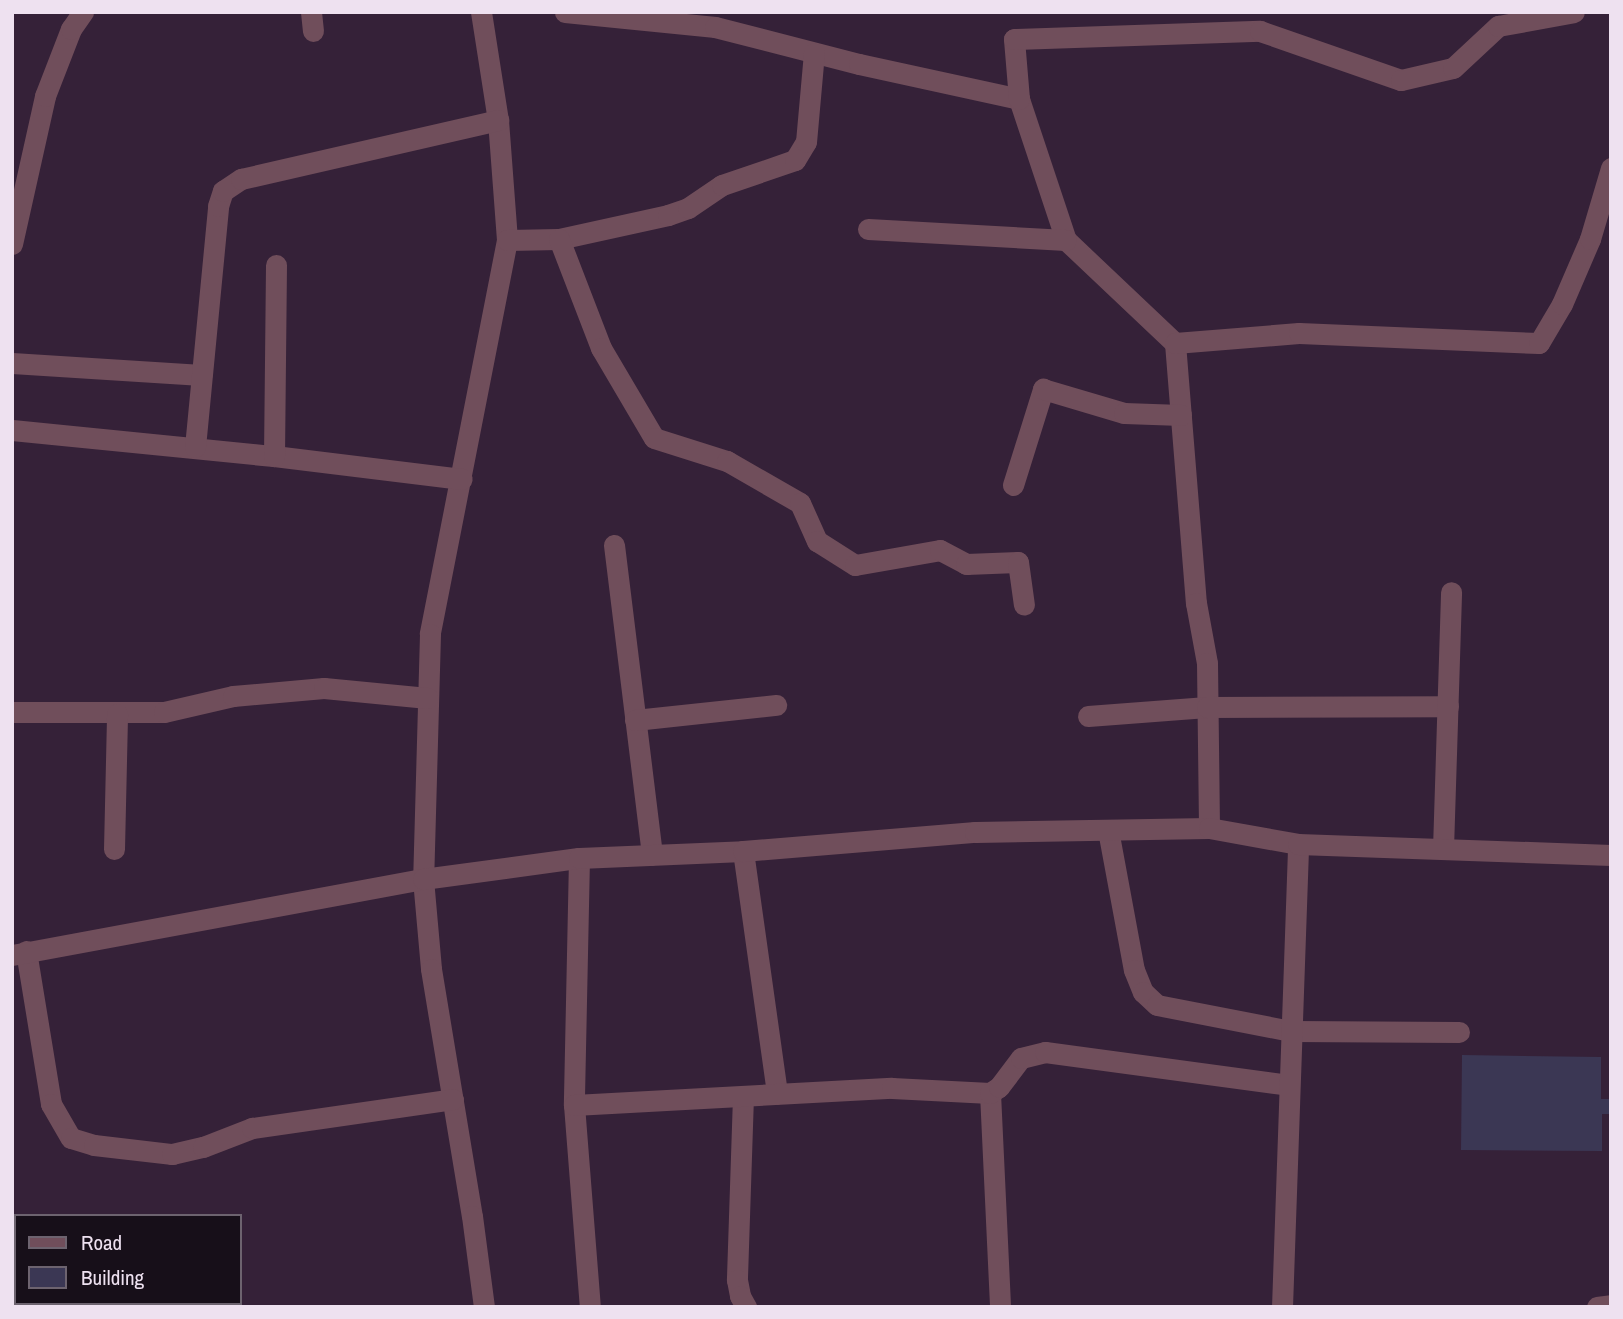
<!DOCTYPE html>
<html>
<head>
<meta charset="utf-8">
<style>
	body { margin:0 }
	#map { position:relative; width:1623px; height:1319px; overflow:hidden; background:#352138; font-family:"Archivo Narrow",sans-serif }
	div>[style] { position:absolute }
	.building>* { inset:0; background:#3b3754 }
	.minor>* { height:21px; margin:-10.5px; padding:0 10.5px; transform-origin:10.5px; border-radius:10.5px; background:#704e5b }
	span { translate:-50% -50%; white-space:nowrap; text-align:center; line-height:1.15; -webkit-text-stroke:6px #170f19; paint-order:stroke }
	.frame { position:absolute; inset:0; border:14px solid #eee1f0; pointer-events:none }
	.legend { position:absolute; left:14px; top:1214px; width:228px; height:91px; box-sizing:border-box; background:#170f19; border:2px solid #6d636f; margin:0; padding:9px 12px; list-style:none; font-size:21px; color:#eee1f0 }
	.legend li { display:flex; align-items:center; gap:14px; height:35px }
	.legend b { width:35px; border:2px solid #6d636f }
</style>
</head>
<body>
<div id="map">
	<div class="building">
		<i style="clip-path:polygon(1462px 1055px,1601px 1057px,1601px 1099px,1611px 1099px,1611px 1114px,1602px 1114px,1602px 1151px,1461px 1150px)"></i>
	</div>
	<div class="minor">
		<i style="left:311px;top:12px;width:19px;rotate:84deg"></i>
		<i style="left:481px;top:12px;width:109px;rotate:81.1deg"></i>
		<i style="left:498px;top:120px;width:120px;rotate:85.7deg"></i>
		<i style="left:507px;top:240px;width:401px;rotate:101.1deg"></i>
		<i style="left:430px;top:634px;width:245px;rotate:91.6deg"></i>
		<i style="left:423px;top:879px;width:90px;rotate:84.9deg"></i>
		<i style="left:431px;top:969px;width:250px;rotate:80.6deg"></i>
		<i style="left:472px;top:1216px;width:92px;rotate:82.5deg"></i>
		<i style="left:565px;top:12px;width:151px;rotate:5.7deg"></i>
		<i style="left:715px;top:27px;width:149px;rotate:14.4deg"></i>
		<i style="left:859px;top:64px;width:164px;rotate:12.3deg"></i>
		<i style="left:1019px;top:99px;width:149px;rotate:71.6deg"></i>
		<i style="left:1066px;top:240px;width:150px;rotate:43.4deg"></i>
		<i style="left:1175px;top:343px;width:261px;rotate:85.4deg"></i>
		<i style="left:1196px;top:603px;width:61px;rotate:79.6deg"></i>
		<i style="left:1207px;top:663px;width:165px;rotate:89.3deg"></i>
		<i style="left:1019px;top:99px;width:60px;rotate:-94.8deg"></i>
		<i style="left:1014px;top:39px;width:246px;rotate:-1.9deg"></i>
		<i style="left:1260px;top:31px;width:149px;rotate:19.2deg"></i>
		<i style="left:1401px;top:80px;width:53px;rotate:-13deg"></i>
		<i style="left:1453px;top:68px;width:62px;rotate:-43deg"></i>
		<i style="left:1498px;top:26px;width:77px;rotate:-10.4deg"></i>
		<i style="left:868px;top:229px;width:198px;rotate:3.2deg"></i>
		<i style="left:559px;top:239px;width:112px;rotate:-12.4deg"></i>
		<i style="left:668px;top:215px;width:21px;rotate:-19deg"></i>
		<i style="left:688px;top:208px;width:41px;rotate:-34.1deg"></i>
		<i style="left:722px;top:185px;width:77px;rotate:-18.9deg"></i>
		<i style="left:795px;top:160px;width:21px;rotate:-59deg"></i>
		<i style="left:806px;top:142px;width:89px;rotate:-84.9deg"></i>
		<i style="left:507px;top:240px;width:52px;rotate:-1.1deg"></i>
		<i style="left:559px;top:239px;width:117px;rotate:68.9deg"></i>
		<i style="left:601px;top:348px;width:104px;rotate:59.5deg"></i>
		<i style="left:654px;top:438px;width:77px;rotate:17.5deg"></i>
		<i style="left:727px;top:461px;width:84px;rotate:29.9deg"></i>
		<i style="left:800px;top:503px;width:42px;rotate:65.9deg"></i>
		<i style="left:817px;top:541px;width:45px;rotate:32.3deg"></i>
		<i style="left:855px;top:565px;width:86px;rotate:-10deg"></i>
		<i style="left:940px;top:550px;width:30px;rotate:28deg"></i>
		<i style="left:966px;top:564px;width:52px;rotate:-2.2deg"></i>
		<i style="left:1018px;top:562px;width:43px;rotate:82.1deg"></i>
		<i style="left:12px;top:244px;width:152px;rotate:-77.4deg"></i>
		<i style="left:45px;top:96px;width:72px;rotate:-68.8deg"></i>
		<i style="left:71px;top:29px;width:21px;rotate:-55deg"></i>
		<i style="left:1175px;top:343px;width:124px;rotate:-4.6deg"></i>
		<i style="left:1299px;top:333px;width:240px;rotate:2.4deg"></i>
		<i style="left:1539px;top:343px;width:45px;rotate:-59.5deg"></i>
		<i style="left:1562px;top:304px;width:71px;rotate:-66.7deg"></i>
		<i style="left:1590px;top:239px;width:74px;rotate:-73.5deg"></i>
		<i style="left:12px;top:363px;width:190px;rotate:3.6deg"></i>
		<i style="left:12px;top:430px;width:263px;rotate:5.7deg"></i>
		<i style="left:274px;top:456px;width:189px;rotate:7deg"></i>
		<i style="left:195px;top:447px;width:242px;rotate:-84.5deg"></i>
		<i style="left:218px;top:206px;width:16px;rotate:-72deg"></i>
		<i style="left:223px;top:191px;width:22px;rotate:-34deg"></i>
		<i style="left:241px;top:179px;width:264px;rotate:-12.9deg"></i>
		<i style="left:274px;top:456px;width:191px;rotate:-89.4deg"></i>
		<i style="left:1013px;top:485px;width:101px;rotate:-72.6deg"></i>
		<i style="left:1043px;top:389px;width:84px;rotate:16.5deg"></i>
		<i style="left:1124px;top:413px;width:57px;rotate:2deg"></i>
		<i style="left:614px;top:545px;width:312px;rotate:83deg"></i>
		<i style="left:12px;top:712px;width:152px"></i>
		<i style="left:164px;top:712px;width:71px;rotate:-13.1deg"></i>
		<i style="left:233px;top:696px;width:91px;rotate:-5deg"></i>
		<i style="left:324px;top:688px;width:104px;rotate:5.5deg"></i>
		<i style="left:1088px;top:716px;width:119px;rotate:-4.3deg"></i>
		<i style="left:1207px;top:707px;width:241px;rotate:-0.2deg"></i>
		<i style="left:635px;top:720px;width:142px;rotate:-6.1deg"></i>
		<i style="left:1108px;top:830px;width:142px;rotate:79.5deg"></i>
		<i style="left:1134px;top:970px;width:24px;rotate:68deg"></i>
		<i style="left:1143px;top:992px;width:19px;rotate:43deg"></i>
		<i style="left:1157px;top:1005px;width:136px;rotate:11deg"></i>
		<i style="left:1291px;top:1031px;width:168px;rotate:0.3deg"></i>
		<i style="left:114px;top:849px;width:135px;rotate:-88.7deg"></i>
		<i style="left:1443px;top:849px;width:257px;rotate:-88.2deg"></i>
		<i style="left:743px;top:851px;width:245px;rotate:82deg"></i>
		<i style="left:579px;top:858px;width:247px;rotate:91.2deg"></i>
		<i style="left:574px;top:1105px;width:203px;rotate:85.5deg"></i>
		<i style="left:26px;top:951px;width:155px;rotate:80.7deg"></i>
		<i style="left:51px;top:1104px;width:39px;rotate:60deg"></i>
		<i style="left:71px;top:1138px;width:24px;rotate:17deg"></i>
		<i style="left:94px;top:1145px;width:79px;rotate:6.6deg"></i>
		<i style="left:172px;top:1154px;width:32px;rotate:-13deg"></i>
		<i style="left:203px;top:1147px;width:53px;rotate:-21.2deg"></i>
		<i style="left:252px;top:1128px;width:203px;rotate:-8.2deg"></i>
		<i style="left:12px;top:955px;width:418px;rotate:-10.5deg"></i>
		<i style="left:423px;top:879px;width:157px;rotate:-7.7deg"></i>
		<i style="left:579px;top:858px;width:164px;rotate:-2.4deg"></i>
		<i style="left:743px;top:851px;width:233px;rotate:-4.7deg"></i>
		<i style="left:975px;top:832px;width:234px;rotate:-1deg"></i>
		<i style="left:1209px;top:828px;width:90px;rotate:10.2deg"></i>
		<i style="left:990px;top:1093px;width:214px;rotate:87.3deg"></i>
		<i style="left:743px;top:1096px;width:184px;rotate:91.9deg"></i>
		<i style="left:737px;top:1280px;width:16px;rotate:79deg"></i>
		<i style="left:740px;top:1296px;width:13px;rotate:61deg"></i>
		<i style="left:574px;top:1105px;width:318px;rotate:-3.1deg"></i>
		<i style="left:892px;top:1088px;width:98px;rotate:2.9deg"></i>
		<i style="left:990px;top:1093px;width:11px;rotate:-34deg"></i>
		<i style="left:999px;top:1087px;width:36px;rotate:-53deg"></i>
		<i style="left:1021px;top:1058px;width:25px;rotate:-14deg"></i>
		<i style="left:1045px;top:1052px;width:246px;rotate:7.7deg"></i>
		<i style="left:1282px;top:1307px;width:463px;rotate:-88deg"></i>
		<i style="left:1298px;top:844px;width:313px;rotate:2deg"></i>
		<i style="left:1597px;top:1307px;width:14px;rotate:-8deg"></i>
	</div>
	<div class="frame"></div>
	<ul class="legend">
	<li><b style="height:9px;background:#704e5b"></b>Road</li>
	<li><b style="height:19px;background:#3b3754"></b>Building</li>
	</ul>
</div>
</body>
</html>
